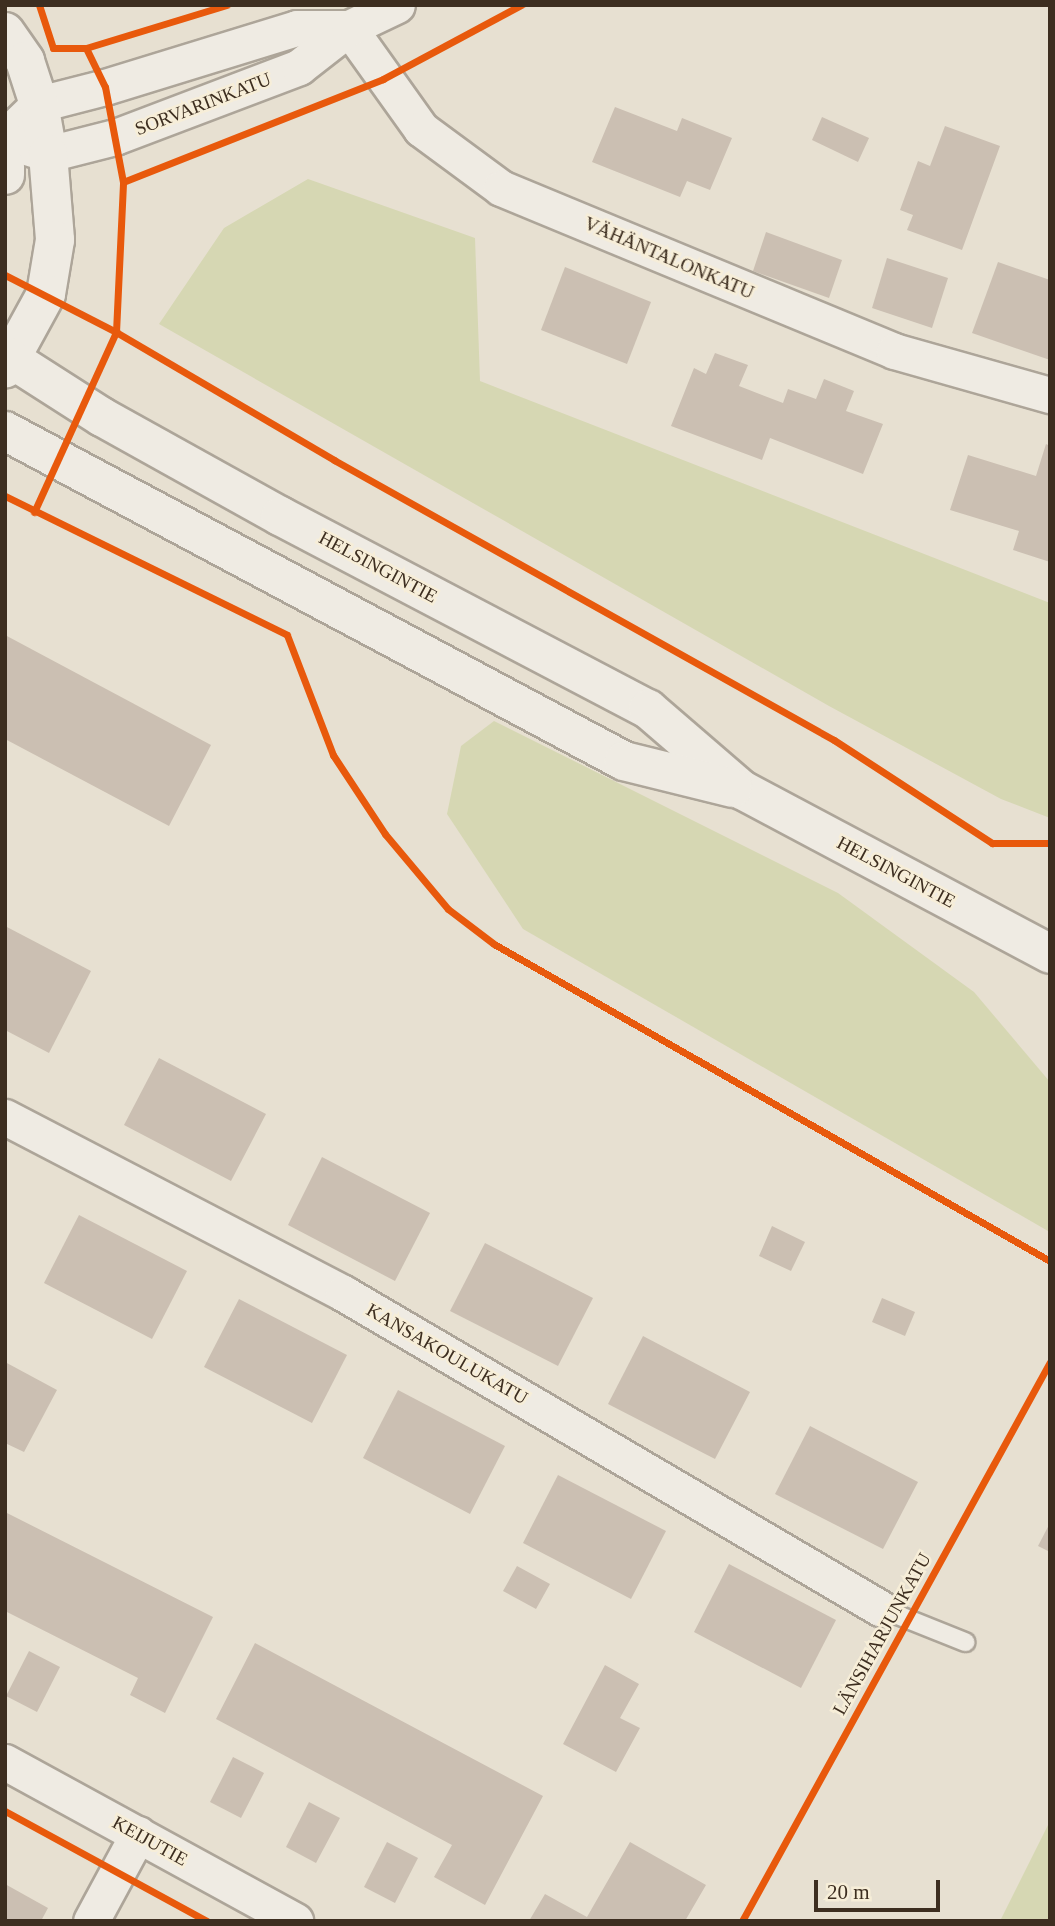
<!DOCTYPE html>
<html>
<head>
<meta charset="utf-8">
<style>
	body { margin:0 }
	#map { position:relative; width:1055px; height:1926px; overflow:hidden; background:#e7e0d1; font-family:Georgia,serif }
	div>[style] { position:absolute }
	.green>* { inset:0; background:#d6d7b3 }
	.building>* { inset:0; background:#cbbfb2 }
	.roads { filter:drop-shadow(2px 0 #ada599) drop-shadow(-2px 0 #ada599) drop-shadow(0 2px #ada599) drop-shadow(0 -2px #ada599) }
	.lane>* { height:18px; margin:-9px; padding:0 9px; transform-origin:9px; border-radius:9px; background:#efebe3 }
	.street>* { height:35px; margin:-17.5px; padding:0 17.5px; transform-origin:17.5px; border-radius:17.5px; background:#efebe3 }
	.secondary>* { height:38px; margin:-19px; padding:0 19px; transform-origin:19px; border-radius:19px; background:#efebe3 }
	.cycleway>* { height:7px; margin:-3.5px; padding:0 3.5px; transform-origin:3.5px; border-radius:3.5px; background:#e8590c }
	span { translate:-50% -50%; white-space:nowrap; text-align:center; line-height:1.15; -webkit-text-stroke:5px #f7eed8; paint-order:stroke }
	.street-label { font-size:19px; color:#3d2e20 }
	.frame { position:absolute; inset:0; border:7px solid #3d2e20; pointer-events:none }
	.scale { position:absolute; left:814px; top:1880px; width:126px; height:32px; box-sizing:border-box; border:4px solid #3d2e20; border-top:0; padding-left:9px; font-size:21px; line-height:24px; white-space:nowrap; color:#3d2e20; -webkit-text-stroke:5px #f7eed8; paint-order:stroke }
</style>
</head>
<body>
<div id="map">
	<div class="green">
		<i style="clip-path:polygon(308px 179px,475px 238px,480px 381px,1050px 603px,1050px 818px,1001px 799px,829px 706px,159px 324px,224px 228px)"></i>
		<i style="clip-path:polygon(494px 721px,838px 893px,974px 992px,1050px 1082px,1048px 1231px,523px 929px,447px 814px,461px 746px)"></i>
		<i style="clip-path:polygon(1050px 1821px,1050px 1921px,1000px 1921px)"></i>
	</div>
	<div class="building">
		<i style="clip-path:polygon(615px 107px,677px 131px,682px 118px,732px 138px,710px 190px,687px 181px,680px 197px,592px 162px)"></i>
		<i style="clip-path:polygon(822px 117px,869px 138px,858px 162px,812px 140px)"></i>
		<i style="clip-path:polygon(945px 126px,1000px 146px,962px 250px,907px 230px,913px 215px,900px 210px,918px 161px,930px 166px)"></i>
		<i style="clip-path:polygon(766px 232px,842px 260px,829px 298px,753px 271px)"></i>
		<i style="clip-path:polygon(887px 258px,948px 278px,932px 328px,872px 308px)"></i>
		<i style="clip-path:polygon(998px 262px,1050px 280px,1050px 360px,972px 333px)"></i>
		<i style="clip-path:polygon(565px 267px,651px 302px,627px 364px,541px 330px)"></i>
		<i style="clip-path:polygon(715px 353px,748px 365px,739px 386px,783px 403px,788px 389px,816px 399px,824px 379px,854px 391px,846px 411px,883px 424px,863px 474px,770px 438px,762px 460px,671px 426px,694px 368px,706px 374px)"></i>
		<i style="clip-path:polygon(1046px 444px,1050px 446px,1050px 562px,1013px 550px,1019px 531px,950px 510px,968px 455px,1036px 476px)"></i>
		<i style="clip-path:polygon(5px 635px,211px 745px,169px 826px,5px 739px)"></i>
		<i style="clip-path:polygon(5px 926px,91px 971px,49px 1053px,5px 1030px)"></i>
		<i style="clip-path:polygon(159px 1058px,266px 1114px,231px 1181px,124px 1125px)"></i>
		<i style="clip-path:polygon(322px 1157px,430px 1213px,395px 1281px,288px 1225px)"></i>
		<i style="clip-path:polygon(79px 1215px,187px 1271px,152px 1339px,44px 1283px)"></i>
		<i style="clip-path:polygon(772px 1226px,805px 1242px,791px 1271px,759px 1256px)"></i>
		<i style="clip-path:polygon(485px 1243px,593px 1298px,558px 1366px,450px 1311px)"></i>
		<i style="clip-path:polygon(882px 1298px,915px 1312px,905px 1336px,872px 1322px)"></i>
		<i style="clip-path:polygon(239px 1299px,347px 1355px,312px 1423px,204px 1367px)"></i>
		<i style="clip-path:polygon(643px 1336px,750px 1392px,715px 1459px,608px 1404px)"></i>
		<i style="clip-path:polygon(5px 1362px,57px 1390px,24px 1452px,5px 1443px)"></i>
		<i style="clip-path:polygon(398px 1390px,505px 1446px,470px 1514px,363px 1458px)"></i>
		<i style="clip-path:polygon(810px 1426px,918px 1482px,883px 1549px,775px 1494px)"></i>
		<i style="clip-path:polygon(558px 1475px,666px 1531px,631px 1599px,523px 1543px)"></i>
		<i style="clip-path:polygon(5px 1512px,213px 1617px,165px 1713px,130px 1695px,138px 1678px,5px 1611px)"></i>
		<i style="clip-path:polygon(1050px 1523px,1050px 1552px,1038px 1546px)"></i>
		<i style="clip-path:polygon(729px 1564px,836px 1620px,801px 1688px,694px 1632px)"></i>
		<i style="clip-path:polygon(517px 1566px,550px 1584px,536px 1609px,503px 1591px)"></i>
		<i style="clip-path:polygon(255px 1643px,543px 1796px,485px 1905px,434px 1877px,452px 1845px,216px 1719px)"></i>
		<i style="clip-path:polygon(29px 1651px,60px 1667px,37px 1712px,6px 1696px)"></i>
		<i style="clip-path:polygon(605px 1665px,639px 1684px,620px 1718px,640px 1728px,616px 1772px,563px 1744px)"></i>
		<i style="clip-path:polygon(233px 1757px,264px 1773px,241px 1818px,210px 1802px)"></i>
		<i style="clip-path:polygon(309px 1802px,340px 1818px,316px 1863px,286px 1847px)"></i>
		<i style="clip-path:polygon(387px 1842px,418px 1858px,395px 1903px,364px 1887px)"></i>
		<i style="clip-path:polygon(630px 1842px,706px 1885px,685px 1921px,529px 1921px,545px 1894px,587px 1917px)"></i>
		<i style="clip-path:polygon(5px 1884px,48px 1908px,41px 1921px,5px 1921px)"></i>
	</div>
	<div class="roads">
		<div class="lane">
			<i style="left:880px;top:1608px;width:92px;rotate:21.8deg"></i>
		</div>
		<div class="street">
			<i style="left:349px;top:28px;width:124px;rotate:54.5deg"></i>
			<i style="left:421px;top:129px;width:99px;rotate:36.4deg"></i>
			<i style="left:501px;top:188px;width:425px;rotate:22.5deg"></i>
			<i style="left:894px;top:351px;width:162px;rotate:15.8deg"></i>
			<i style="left:18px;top:124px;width:29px;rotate:-44deg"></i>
			<i style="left:39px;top:104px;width:68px;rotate:-14.4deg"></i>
			<i style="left:105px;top:87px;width:201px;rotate:-17.1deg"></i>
			<i style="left:297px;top:28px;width:52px"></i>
			<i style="left:5px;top:140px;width:45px;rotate:18deg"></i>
			<i style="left:48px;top:154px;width:69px;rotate:-14.2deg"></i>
			<i style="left:115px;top:137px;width:197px;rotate:-20.8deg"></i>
			<i style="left:299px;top:67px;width:63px;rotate:-38deg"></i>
			<i style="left:349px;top:28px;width:53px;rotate:-25.6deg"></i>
			<i style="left:5px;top:1117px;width:381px;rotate:27.5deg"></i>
			<i style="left:343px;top:1293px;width:623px;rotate:30.4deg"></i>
			<i style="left:5px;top:1762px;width:331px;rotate:28.7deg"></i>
			<i style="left:91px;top:1921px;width:99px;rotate:-61.6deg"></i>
		</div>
		<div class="secondary">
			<i style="left:5px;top:32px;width:35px;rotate:55deg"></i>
			<i style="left:25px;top:61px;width:45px;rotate:72deg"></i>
			<i style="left:39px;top:104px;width:51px;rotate:79.8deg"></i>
			<i style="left:48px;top:154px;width:86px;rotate:85.3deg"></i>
			<i style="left:55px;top:240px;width:55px;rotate:99.5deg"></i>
			<i style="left:46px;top:294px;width:85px;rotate:118.7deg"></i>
			<i style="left:5px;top:166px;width:9px;rotate:90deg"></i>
			<i style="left:5px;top:355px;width:115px;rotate:32.6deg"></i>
			<i style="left:102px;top:417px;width:204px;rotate:29.1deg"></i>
			<i style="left:280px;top:516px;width:416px;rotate:27.7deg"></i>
			<i style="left:648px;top:709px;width:124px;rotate:40.8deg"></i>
			<i style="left:742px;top:790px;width:349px;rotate:28deg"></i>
			<i style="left:5px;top:431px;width:701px;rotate:28.06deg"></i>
			<i style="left:624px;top:761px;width:112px;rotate:13.9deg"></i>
		</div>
	</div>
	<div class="cycleway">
		<i style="left:86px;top:48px;width:147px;rotate:-17deg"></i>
		<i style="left:123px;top:182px;width:280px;rotate:-21.6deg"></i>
		<i style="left:383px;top:79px;width:157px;rotate:-28.2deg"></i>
		<i style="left:5px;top:275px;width:125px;rotate:27.2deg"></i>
		<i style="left:116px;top:332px;width:253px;rotate:30.4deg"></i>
		<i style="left:334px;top:460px;width:573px;rotate:29.25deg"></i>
		<i style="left:834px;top:740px;width:189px;rotate:33.1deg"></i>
		<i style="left:992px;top:843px;width:58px"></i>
		<i style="left:5px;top:496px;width:314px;rotate:26.2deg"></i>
		<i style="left:287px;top:635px;width:129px;rotate:69deg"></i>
		<i style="left:333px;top:755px;width:95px;rotate:56.6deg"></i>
		<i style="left:385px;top:834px;width:98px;rotate:50deg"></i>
		<i style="left:448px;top:909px;width:58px;rotate:37.3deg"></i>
		<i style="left:494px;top:944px;width:640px;rotate:29.69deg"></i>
		<i style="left:34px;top:512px;width:198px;rotate:-65.5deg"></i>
		<i style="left:116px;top:332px;width:150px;rotate:-87.3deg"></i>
		<i style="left:123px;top:182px;width:97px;rotate:-100.7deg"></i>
		<i style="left:105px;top:87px;width:43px;rotate:-116deg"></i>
		<i style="left:86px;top:48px;width:33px;rotate:180deg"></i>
		<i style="left:53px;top:48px;width:45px;rotate:-108deg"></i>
		<i style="left:5px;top:1811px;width:230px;rotate:28.6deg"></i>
		<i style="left:742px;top:1921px;width:638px;rotate:-61.15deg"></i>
	</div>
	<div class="street-label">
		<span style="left:203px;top:104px;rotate:-21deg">SORVARINKATU</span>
		<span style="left:669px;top:258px;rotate:23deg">VÄHÄNTALONKATU</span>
		<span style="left:378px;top:567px;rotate:28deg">HELSINGINTIE</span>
		<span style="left:896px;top:872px;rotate:28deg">HELSINGINTIE</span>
		<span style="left:447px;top:1354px;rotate:30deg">KANSAKOULUKATU</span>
		<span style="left:882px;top:1634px;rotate:-61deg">LÄNSIHARJUNKATU</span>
		<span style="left:150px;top:1841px;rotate:29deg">KEIJUTIE</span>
	</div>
	<div class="frame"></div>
	<div class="scale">20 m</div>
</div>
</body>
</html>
